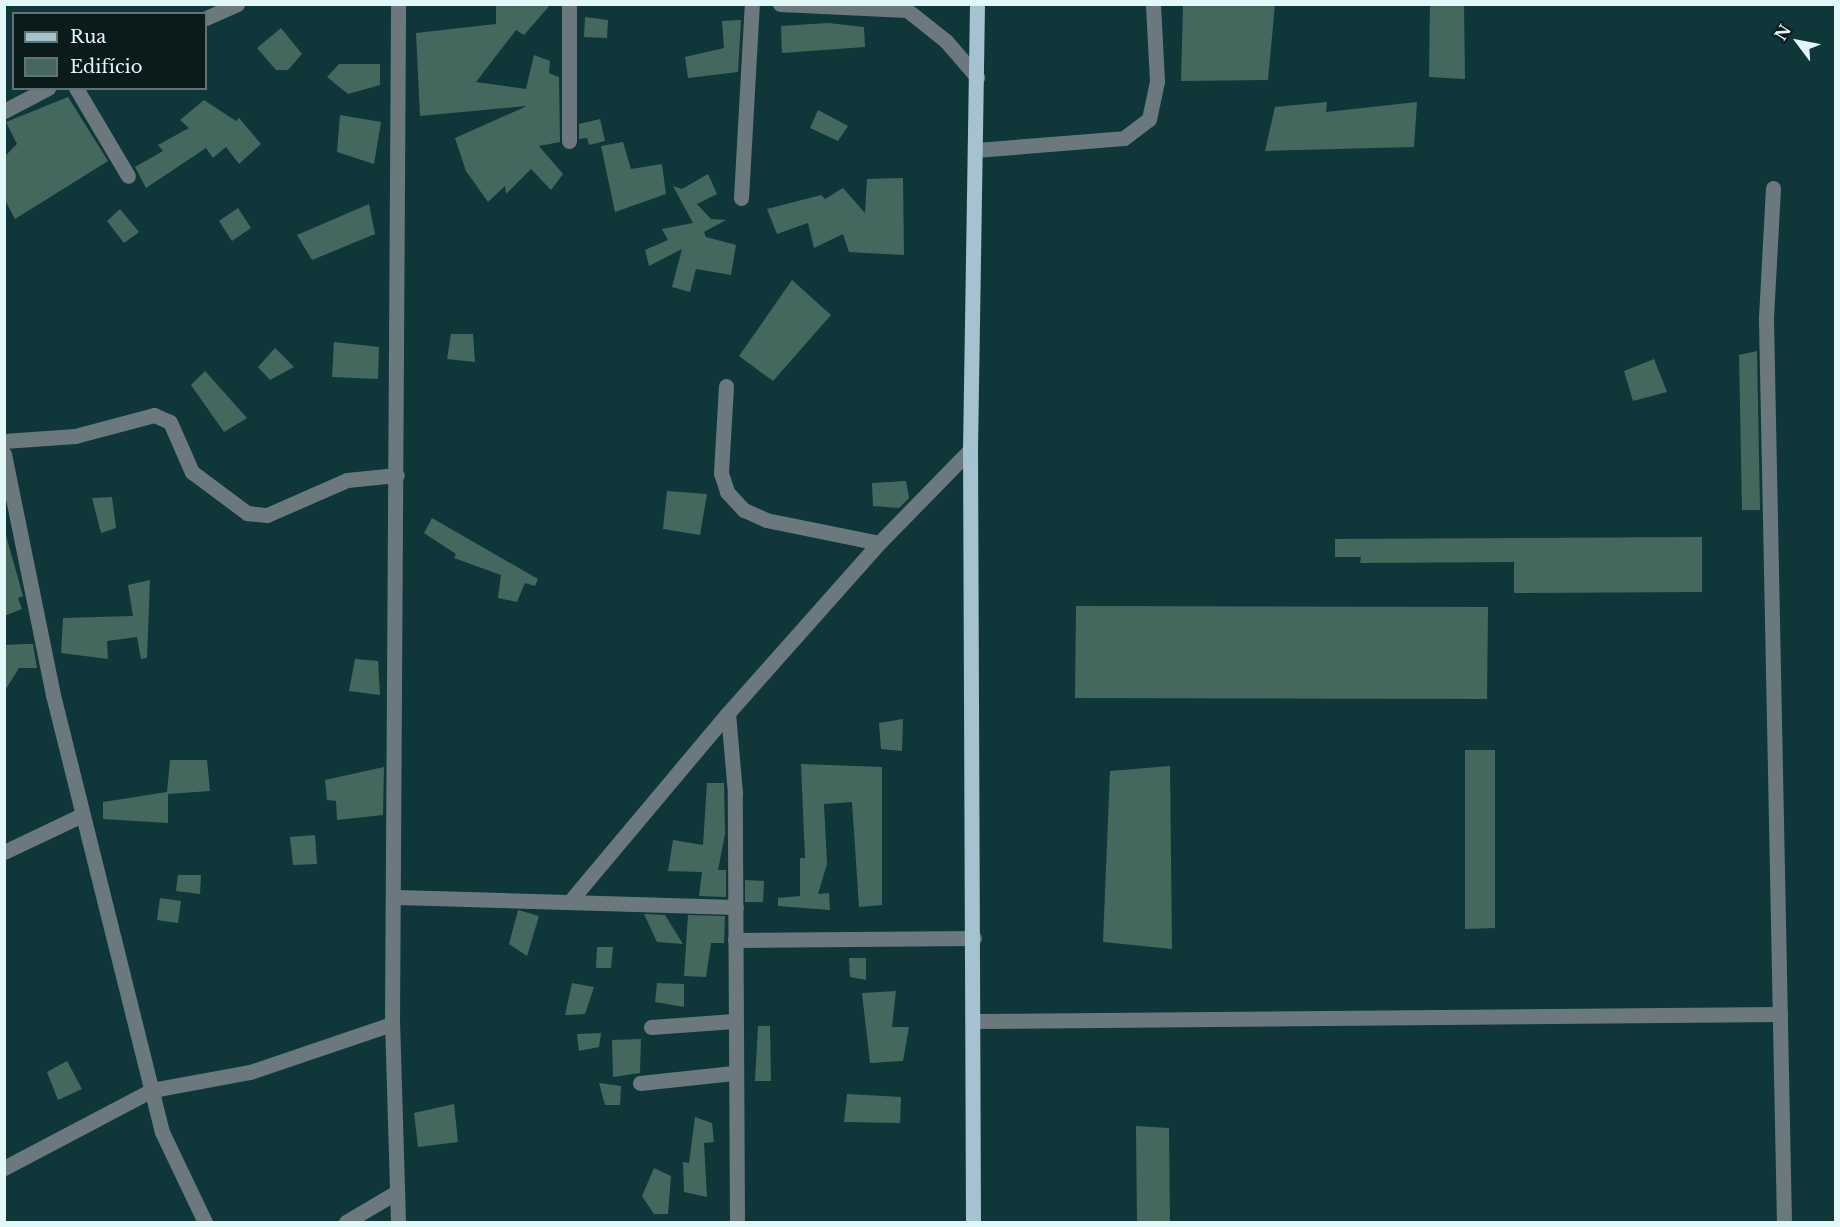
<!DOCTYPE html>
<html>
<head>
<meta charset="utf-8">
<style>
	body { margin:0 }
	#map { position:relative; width:1840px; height:1227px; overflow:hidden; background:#0f3739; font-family:"Libre Baskerville",serif }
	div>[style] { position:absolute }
	.building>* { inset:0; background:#45685e }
	.minor>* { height:15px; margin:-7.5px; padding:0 7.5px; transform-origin:7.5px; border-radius:7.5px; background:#6b797f }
	.major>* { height:15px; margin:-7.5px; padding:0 7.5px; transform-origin:7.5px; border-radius:7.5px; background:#a5c2cf }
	span { translate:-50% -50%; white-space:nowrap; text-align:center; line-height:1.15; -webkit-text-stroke:6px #0b1b1c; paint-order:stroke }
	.frame { position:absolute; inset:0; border:6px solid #e2f7f8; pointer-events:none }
	.legend { position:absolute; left:12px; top:12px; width:195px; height:78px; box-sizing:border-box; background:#0b1b1c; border:2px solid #617374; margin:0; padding:8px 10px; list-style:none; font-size:18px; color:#e2f7f8 }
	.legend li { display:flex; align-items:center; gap:12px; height:30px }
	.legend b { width:30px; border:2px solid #617374 }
	.north { position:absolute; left:1768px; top:12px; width:60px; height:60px; -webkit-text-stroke:4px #0b1b1c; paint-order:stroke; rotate:302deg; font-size:16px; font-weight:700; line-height:24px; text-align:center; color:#e2f7f8 }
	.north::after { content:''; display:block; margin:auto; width:21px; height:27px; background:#e2f7f8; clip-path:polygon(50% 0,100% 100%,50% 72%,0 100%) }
</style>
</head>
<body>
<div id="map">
	<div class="building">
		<i style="clip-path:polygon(496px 4px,551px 4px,524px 35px,516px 30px,476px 82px,526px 89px,534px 55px,550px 61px,549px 73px,559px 77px,560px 142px,539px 146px,563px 174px,551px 190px,531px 169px,506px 194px,505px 186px,488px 202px,466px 171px,455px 138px,527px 106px,420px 116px,416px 33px,496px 24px)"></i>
		<i style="clip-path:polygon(1183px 4px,1275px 4px,1268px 80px,1181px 81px)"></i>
		<i style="clip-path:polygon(1430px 4px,1464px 4px,1465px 79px,1429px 77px)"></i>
		<i style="clip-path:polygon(585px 17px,608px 20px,607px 38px,584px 37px)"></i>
		<i style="clip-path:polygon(741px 20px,738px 72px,688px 78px,685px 57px,724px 48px,722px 21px)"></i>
		<i style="clip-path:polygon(828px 23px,864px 27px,865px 47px,782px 53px,781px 26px)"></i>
		<i style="clip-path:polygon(281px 28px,302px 54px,288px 70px,276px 70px,257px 48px)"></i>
		<i style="clip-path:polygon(339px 64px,380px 64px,380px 85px,348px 94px,327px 77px)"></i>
		<i style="clip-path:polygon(68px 97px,108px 161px,15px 219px,4px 198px,4px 157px,17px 144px,6px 122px)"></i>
		<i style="clip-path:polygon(204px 100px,236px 121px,239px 118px,261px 144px,239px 164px,226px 147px,213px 158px,206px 148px,146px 188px,135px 167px,163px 151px,158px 145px,189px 128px,180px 120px)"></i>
		<i style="clip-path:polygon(1327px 102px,1326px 112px,1417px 102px,1414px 147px,1265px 151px,1275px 107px)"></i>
		<i style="clip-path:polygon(818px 110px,848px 126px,838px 141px,810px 128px)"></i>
		<i style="clip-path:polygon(340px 115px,381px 122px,374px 164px,337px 152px)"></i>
		<i style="clip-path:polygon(600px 119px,605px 141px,589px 145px,587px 138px,579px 139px,579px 124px)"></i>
		<i style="clip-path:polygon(623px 142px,631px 169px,662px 164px,666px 194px,615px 212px,601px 146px)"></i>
		<i style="clip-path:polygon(708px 174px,717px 194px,697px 204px,711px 219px,726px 220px,704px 232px,706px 237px,736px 245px,731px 275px,696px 269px,690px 292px,672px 287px,682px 249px,649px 266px,645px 250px,668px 240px,662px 229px,693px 223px,673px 186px,682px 189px)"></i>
		<i style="clip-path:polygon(903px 178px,904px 255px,849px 252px,843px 234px,814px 248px,808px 223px,777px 234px,767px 209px,821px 195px,825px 199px,843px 188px,865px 213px,867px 179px)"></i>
		<i style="clip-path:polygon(369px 204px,375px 234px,312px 260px,297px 235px)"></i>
		<i style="clip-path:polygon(238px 208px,251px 228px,232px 241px,219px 221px)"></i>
		<i style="clip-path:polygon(120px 209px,139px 232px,124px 243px,107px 221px)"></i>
		<i style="clip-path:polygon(792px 280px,831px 315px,773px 381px,739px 356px)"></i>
		<i style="clip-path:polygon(451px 334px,473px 334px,475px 362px,447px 359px)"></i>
		<i style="clip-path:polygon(334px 342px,379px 347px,378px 379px,332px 377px)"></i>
		<i style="clip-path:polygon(275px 348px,294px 367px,270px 380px,258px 367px)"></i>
		<i style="clip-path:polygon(1757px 351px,1760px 510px,1742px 510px,1739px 355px)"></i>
		<i style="clip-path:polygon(1654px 359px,1667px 392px,1633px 401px,1624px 371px)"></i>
		<i style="clip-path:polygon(205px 371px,247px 418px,224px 432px,191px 385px)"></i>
		<i style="clip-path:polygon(906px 481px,909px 498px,899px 508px,873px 506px,872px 483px)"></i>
		<i style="clip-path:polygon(667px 491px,707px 494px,700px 535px,663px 529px)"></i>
		<i style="clip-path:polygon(112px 497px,116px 528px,101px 533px,92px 498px)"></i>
		<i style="clip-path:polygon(432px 518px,538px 579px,535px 586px,525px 583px,517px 602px,498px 598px,501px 575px,454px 558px,456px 554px,424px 533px)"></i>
		<i style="clip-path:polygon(5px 532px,23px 596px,18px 598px,22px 609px,4px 616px)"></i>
		<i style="clip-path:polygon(1702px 537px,1702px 592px,1514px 593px,1514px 562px,1360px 563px,1361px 557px,1335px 557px,1335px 539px)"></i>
		<i style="clip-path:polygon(150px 580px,147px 658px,141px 659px,137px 637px,107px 641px,108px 659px,61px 653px,63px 618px,133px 616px,128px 585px)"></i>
		<i style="clip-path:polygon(1076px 606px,1488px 607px,1487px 699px,1075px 698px)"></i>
		<i style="clip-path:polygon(25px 644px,33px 644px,37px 668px,19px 668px,4px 692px,4px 645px)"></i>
		<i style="clip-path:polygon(355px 659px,378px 661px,380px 695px,349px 691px)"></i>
		<i style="clip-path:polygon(903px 719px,902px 751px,881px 749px,879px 723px)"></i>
		<i style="clip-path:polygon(1465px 750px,1495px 750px,1495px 928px,1465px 929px)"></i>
		<i style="clip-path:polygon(170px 760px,207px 760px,210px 791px,168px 794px,168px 823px,103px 819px,103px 802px,167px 792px)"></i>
		<i style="clip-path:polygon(801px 764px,882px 767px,882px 905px,859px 907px,852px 802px,824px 804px,827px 864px,818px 894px,829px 893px,830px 910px,778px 906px,778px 898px,800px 896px,800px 858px,805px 858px)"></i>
		<i style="clip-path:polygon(1170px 766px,1172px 949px,1103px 942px,1110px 771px)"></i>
		<i style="clip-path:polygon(384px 767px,383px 815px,337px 820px,336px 801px,327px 800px,325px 780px)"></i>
		<i style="clip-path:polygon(707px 783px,724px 783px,725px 834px,718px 870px,726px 870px,726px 897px,699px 896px,702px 872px,668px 871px,673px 840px,703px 845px)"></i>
		<i style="clip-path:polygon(315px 835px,317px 864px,293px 865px,290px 837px)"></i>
		<i style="clip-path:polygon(178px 875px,201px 875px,200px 894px,176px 891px)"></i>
		<i style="clip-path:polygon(745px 880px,764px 881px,763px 902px,745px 902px)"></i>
		<i style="clip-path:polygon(160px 898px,181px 901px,178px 923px,157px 920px)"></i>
		<i style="clip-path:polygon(518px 910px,539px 916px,527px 956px,509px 944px)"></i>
		<i style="clip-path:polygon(644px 914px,665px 915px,683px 944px,657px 942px)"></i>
		<i style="clip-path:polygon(688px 915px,725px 916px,724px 943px,711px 943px,706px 977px,684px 976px)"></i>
		<i style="clip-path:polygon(597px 947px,613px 947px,611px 968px,596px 968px)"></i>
		<i style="clip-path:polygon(849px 958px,866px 958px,866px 980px,850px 977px)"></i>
		<i style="clip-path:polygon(572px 983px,594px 987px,585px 1014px,565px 1015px)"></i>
		<i style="clip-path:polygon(657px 983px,684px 984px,684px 1007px,655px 1002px)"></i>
		<i style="clip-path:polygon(896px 991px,892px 1027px,909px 1027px,903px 1061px,870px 1063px,862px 993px)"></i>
		<i style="clip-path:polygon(758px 1026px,770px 1026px,771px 1081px,755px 1081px)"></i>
		<i style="clip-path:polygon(601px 1033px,599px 1047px,579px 1051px,577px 1034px)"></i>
		<i style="clip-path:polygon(641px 1039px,640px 1073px,613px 1077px,612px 1040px)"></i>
		<i style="clip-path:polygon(67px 1061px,82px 1089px,58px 1100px,47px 1072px)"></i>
		<i style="clip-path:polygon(599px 1083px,621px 1086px,620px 1105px,605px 1105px)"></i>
		<i style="clip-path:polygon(847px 1094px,901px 1097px,900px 1123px,844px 1122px)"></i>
		<i style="clip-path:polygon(454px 1104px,458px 1142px,418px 1147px,414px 1113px)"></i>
		<i style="clip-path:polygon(695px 1117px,712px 1123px,714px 1142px,704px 1143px,707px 1197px,684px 1192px,683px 1162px,689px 1163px)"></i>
		<i style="clip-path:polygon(1136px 1126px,1169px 1128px,1170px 1222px,1137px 1222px)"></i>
		<i style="clip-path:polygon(654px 1168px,671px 1176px,668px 1214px,654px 1214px,642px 1196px)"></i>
	</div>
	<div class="minor">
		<i style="left:780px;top:4px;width:127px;rotate:2.7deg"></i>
		<i style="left:907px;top:10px;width:50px;rotate:38.5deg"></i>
		<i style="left:946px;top:41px;width:48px;rotate:49.3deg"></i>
		<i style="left:206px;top:18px;width:34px;rotate:-24deg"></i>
		<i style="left:76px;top:88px;width:102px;rotate:59.4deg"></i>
		<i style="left:4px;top:111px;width:50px;rotate:-27.6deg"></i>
		<i style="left:569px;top:141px;width:137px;rotate:-90deg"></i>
		<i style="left:976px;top:150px;width:148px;rotate:-4.6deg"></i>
		<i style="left:1124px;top:138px;width:31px;rotate:-37deg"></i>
		<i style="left:1149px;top:119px;width:39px;rotate:-78deg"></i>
		<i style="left:1157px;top:81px;width:77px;rotate:-93deg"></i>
		<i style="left:1773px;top:188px;width:131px;rotate:93.1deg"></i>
		<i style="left:1766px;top:319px;width:903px;rotate:88.86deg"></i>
		<i style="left:741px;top:198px;width:194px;rotate:-86.8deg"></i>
		<i style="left:726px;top:386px;width:87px;rotate:93.3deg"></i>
		<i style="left:721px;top:473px;width:20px;rotate:72deg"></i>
		<i style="left:727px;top:492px;width:25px;rotate:47deg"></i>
		<i style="left:744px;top:510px;width:24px;rotate:24deg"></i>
		<i style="left:766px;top:520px;width:115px;rotate:11.5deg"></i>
		<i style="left:4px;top:441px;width:71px;rotate:-4deg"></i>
		<i style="left:75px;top:436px;width:82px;rotate:-14.9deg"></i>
		<i style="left:154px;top:415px;width:17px;rotate:24deg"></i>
		<i style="left:170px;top:422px;width:55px;rotate:66.3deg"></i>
		<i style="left:192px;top:472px;width:69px;rotate:36.7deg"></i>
		<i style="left:247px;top:513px;width:20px;rotate:6deg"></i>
		<i style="left:267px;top:515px;width:87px;rotate:-23.6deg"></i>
		<i style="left:347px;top:480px;width:50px;rotate:-5.7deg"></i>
		<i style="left:4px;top:454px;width:246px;rotate:78.5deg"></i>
		<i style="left:53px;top:695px;width:450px;rotate:76deg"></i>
		<i style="left:162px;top:1132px;width:100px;rotate:64.5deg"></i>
		<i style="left:4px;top:852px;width:86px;rotate:-25.4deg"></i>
		<i style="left:397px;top:897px;width:339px;rotate:1.7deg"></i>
		<i style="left:571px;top:900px;width:244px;rotate:-50deg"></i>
		<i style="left:735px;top:940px;width:239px;rotate:-0.5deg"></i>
		<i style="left:975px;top:1021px;width:805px;rotate:-0.5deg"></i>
		<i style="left:651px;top:1027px;width:83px;rotate:-4.1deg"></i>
		<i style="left:640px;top:1083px;width:94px;rotate:-6.1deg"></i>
		<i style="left:4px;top:1168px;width:167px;rotate:-27.8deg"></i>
		<i style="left:152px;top:1090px;width:100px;rotate:-10.4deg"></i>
		<i style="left:250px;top:1072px;width:150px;rotate:-18.7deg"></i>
		<i style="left:346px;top:1222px;width:59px;rotate:-30.5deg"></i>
		<i style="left:398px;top:1222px;width:198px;rotate:-91.7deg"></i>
		<i style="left:392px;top:1024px;width:1020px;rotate:-89.66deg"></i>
		<i style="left:737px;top:1222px;width:429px;rotate:-90.3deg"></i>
		<i style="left:735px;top:793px;width:80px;rotate:-95deg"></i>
		<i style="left:728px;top:713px;width:227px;rotate:-48.4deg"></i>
		<i style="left:879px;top:543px;width:130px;rotate:-45.6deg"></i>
	</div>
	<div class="major">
		<i style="left:973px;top:1222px;width:772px;rotate:-90.22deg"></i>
		<i style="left:970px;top:450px;width:446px;rotate:-89.1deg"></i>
	</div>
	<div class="frame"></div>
	<ul class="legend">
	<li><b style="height:8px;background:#a5c2cf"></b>Rua</li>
	<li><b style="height:16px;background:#45685e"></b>Edifício</li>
	</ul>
	<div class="north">N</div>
</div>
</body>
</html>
